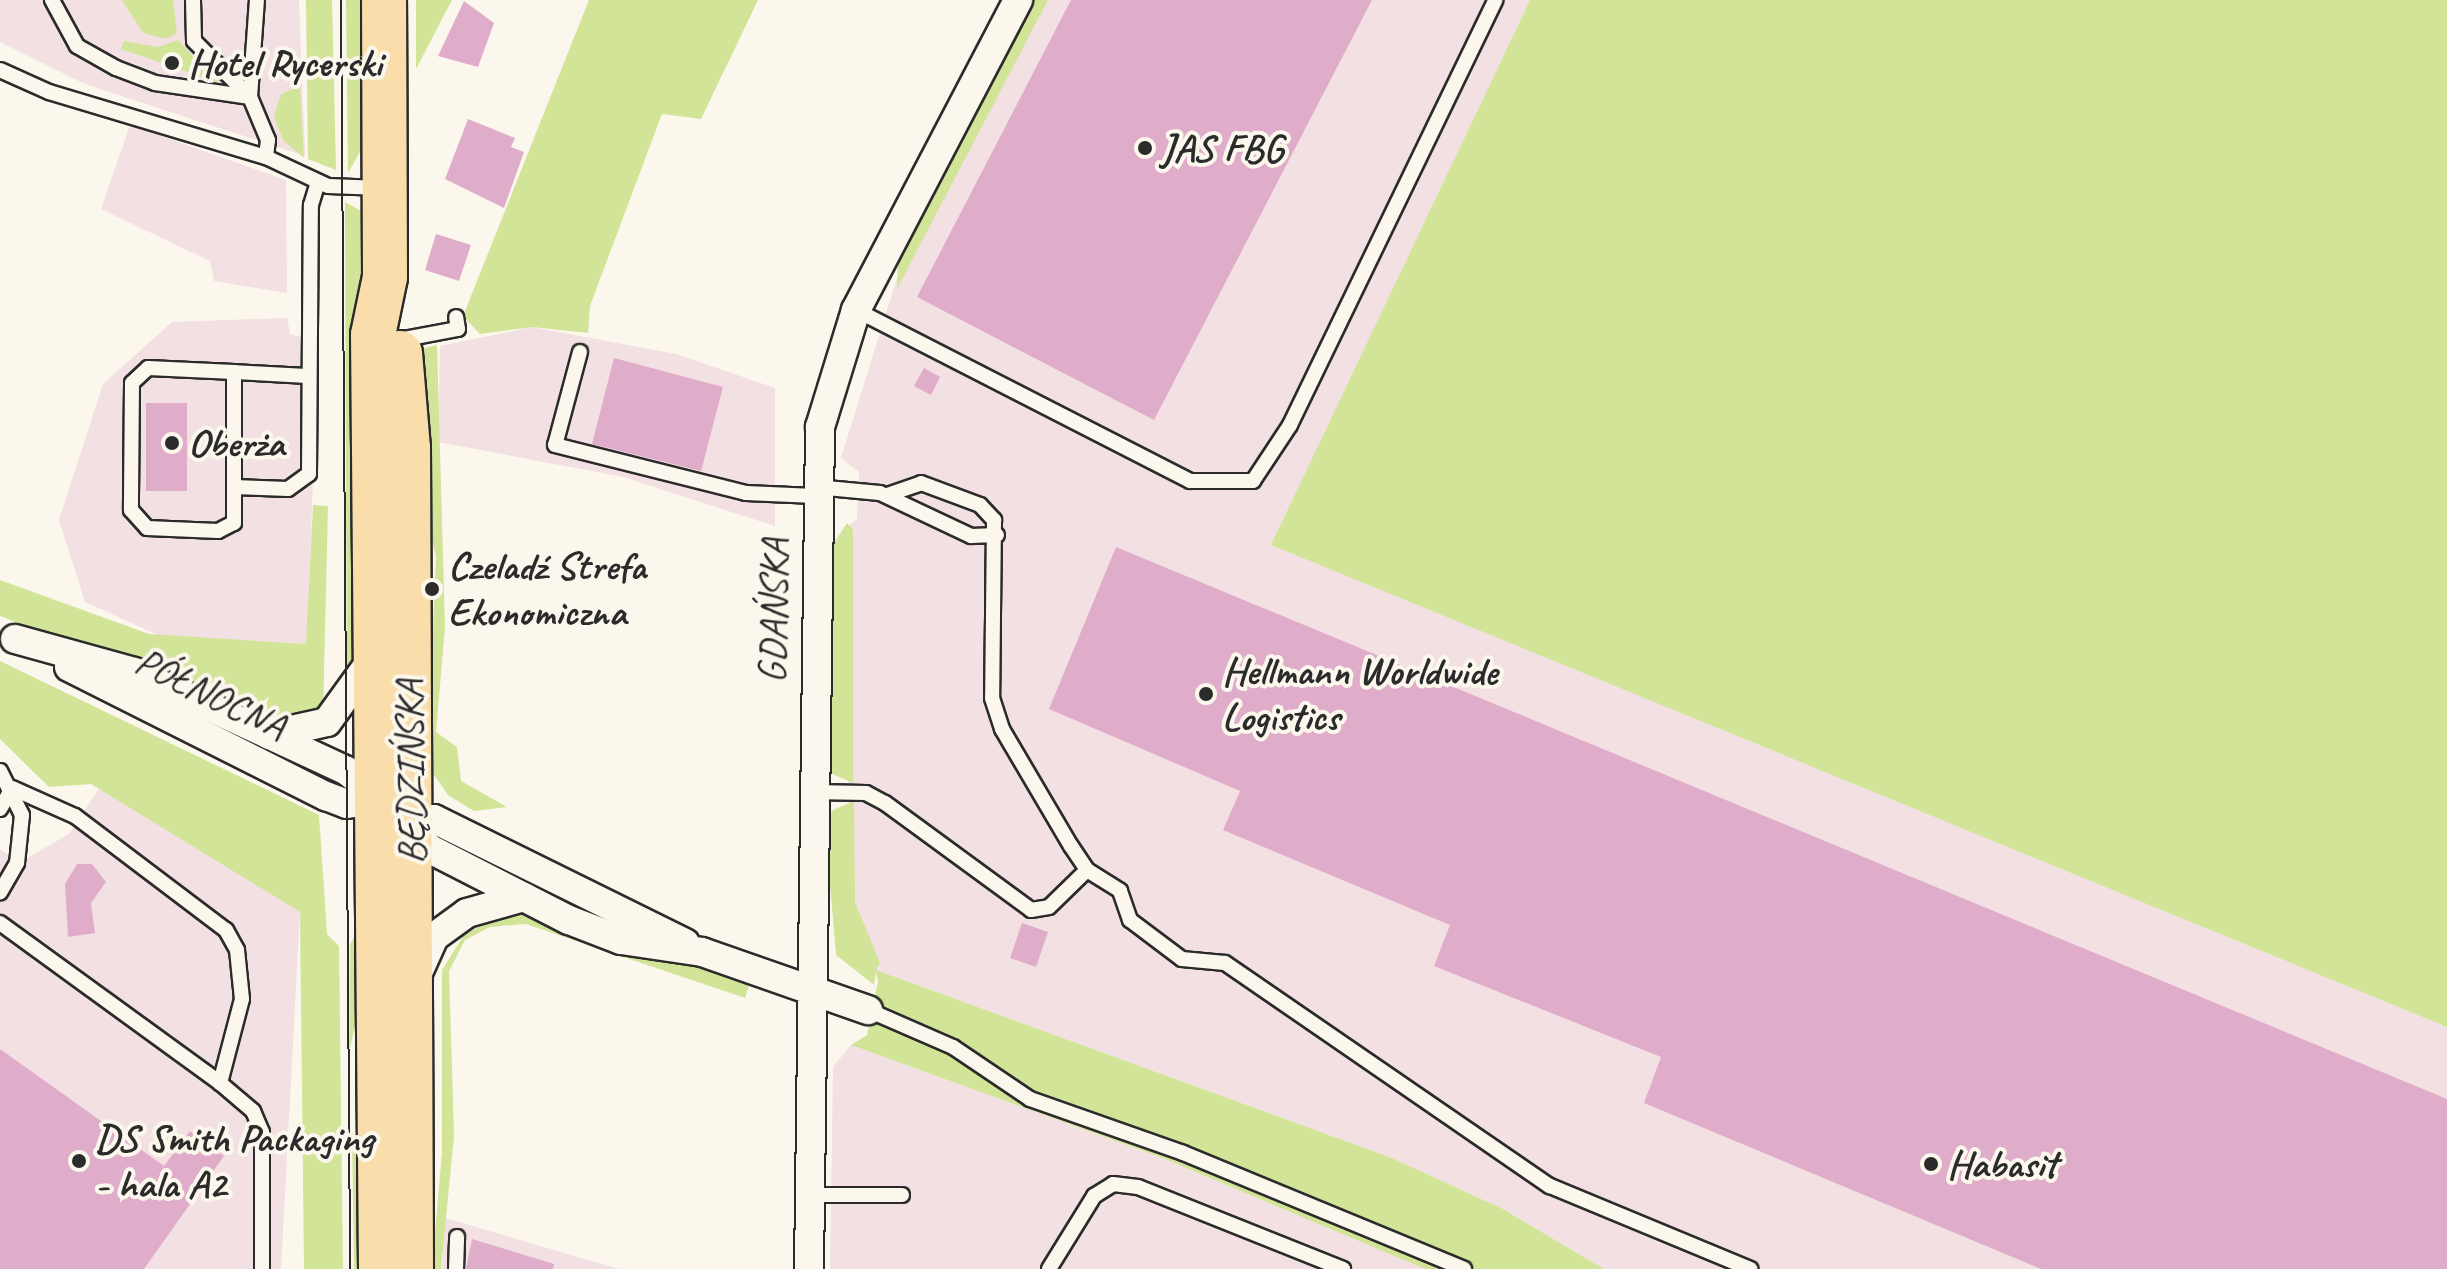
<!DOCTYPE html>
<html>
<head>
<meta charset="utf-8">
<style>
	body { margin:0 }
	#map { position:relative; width:2447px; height:1269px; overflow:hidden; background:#fbf7ec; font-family:Caveat,sans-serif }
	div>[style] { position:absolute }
	.built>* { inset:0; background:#f3e0e2 }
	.green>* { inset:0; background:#d1e498 }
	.building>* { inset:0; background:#dfacc9 }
	.roads { filter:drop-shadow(2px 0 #2b2b2b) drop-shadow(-2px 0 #2b2b2b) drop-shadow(0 2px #2b2b2b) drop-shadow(0 -2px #2b2b2b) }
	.lane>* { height:14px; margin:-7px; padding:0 7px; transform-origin:7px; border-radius:7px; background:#fbf7ec }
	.street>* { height:28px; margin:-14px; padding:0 14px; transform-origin:14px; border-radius:14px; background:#fbf7ec }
	.primary>* { height:44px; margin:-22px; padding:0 22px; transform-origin:22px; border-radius:22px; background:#f9deab }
	.tram>* { height:2px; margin:-1px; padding:0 1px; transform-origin:1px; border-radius:1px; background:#2b2b2b }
	.dots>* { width:22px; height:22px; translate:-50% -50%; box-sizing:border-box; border:4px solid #fbf7ec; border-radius:50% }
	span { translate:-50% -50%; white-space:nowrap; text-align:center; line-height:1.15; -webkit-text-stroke:8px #fbf7ec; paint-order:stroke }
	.poi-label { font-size:40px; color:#2b2b2b; font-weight:700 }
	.left { translate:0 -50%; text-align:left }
	.street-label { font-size:40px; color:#2b2b2b }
</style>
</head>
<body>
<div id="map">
	<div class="built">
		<i style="clip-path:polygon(0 0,299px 0,305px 156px,85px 84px,0 42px)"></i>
		<i style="clip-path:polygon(1041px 0,1530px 0,1272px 545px,2447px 1027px,2447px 1269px,1604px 1269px,1503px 1209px,1392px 1158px,876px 970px,850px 908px,845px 529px,857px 519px,859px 472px,841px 458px,896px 281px)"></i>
		<i style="clip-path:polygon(130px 125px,286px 180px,287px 293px,214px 281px,210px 261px,101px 209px)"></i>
		<i style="clip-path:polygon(287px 318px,290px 334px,318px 341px,307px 644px,158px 635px,85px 602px,59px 520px,103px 384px,172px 322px)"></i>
		<i style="clip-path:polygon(532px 327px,676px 354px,775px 388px,775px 526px,623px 477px,438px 442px,440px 346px)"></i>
		<i style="clip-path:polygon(102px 784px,300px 912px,281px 1269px,0 1269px,0 849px,18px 863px,69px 834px)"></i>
		<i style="clip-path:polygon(851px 1045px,1160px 1157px,1425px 1269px,830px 1269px,833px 1067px)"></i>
		<i style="clip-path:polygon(445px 1218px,619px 1269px,442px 1269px)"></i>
	</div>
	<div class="green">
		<i style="clip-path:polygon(122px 0,173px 0,177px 33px,166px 39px,143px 33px)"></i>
		<i style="clip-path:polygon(306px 0,332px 0,336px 170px,308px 159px)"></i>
		<i style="clip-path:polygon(346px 0,360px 0,361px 150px,348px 173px)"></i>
		<i style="clip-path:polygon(416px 0,452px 0,416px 69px)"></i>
		<i style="clip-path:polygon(589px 0,758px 0,701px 119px,662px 114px,590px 306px,588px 333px,532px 327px,480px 334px,463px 316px)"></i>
		<i style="clip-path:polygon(1033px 0,1048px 0,897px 289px,898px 259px)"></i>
		<i style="clip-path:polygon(1530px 0,2447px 0,2447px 1027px,1271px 545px)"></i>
		<i style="clip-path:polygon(178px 40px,206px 71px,220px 83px,121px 49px,124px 41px,158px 47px)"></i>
		<i style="clip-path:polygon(300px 86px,304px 158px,283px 140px,274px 116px,281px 94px)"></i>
		<i style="clip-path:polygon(345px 202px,361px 211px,364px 299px,356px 659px,347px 686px)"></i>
		<i style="clip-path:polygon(437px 345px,445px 627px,436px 732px,457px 747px,461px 781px,507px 807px,474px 811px,448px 795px,432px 772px,428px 746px,436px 556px,427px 522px,417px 350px)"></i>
		<i style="clip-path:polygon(313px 505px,328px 506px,323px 712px,282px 720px,249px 712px,0 616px,0 580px,149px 634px,306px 644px)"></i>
		<i style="clip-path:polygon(847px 523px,853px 530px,853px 783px,828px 772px,826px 555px)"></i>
		<i style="clip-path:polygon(0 661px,319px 815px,327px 934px,339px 946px,343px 1269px,304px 1269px,300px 912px,91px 784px,49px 787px,0 739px)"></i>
		<i style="clip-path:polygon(854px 801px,855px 902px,880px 963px,876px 970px,1392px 1158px,1503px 1209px,1604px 1269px,1425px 1269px,1160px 1157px,851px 1045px,867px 1035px,878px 981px,876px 972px,874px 985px,836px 955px,825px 825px,833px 810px)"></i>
		<i style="clip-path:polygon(535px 914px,750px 982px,745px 998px,526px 924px,490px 927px,465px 940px,449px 971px,454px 1136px,441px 1269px,432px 1269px,442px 1152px,442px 970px,464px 935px,486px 923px,485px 917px)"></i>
		<i style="clip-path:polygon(354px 937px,362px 993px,349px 1053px,350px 945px)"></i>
		<i style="clip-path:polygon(352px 1131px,358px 1161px,361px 1269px,354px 1269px)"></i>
	</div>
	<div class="building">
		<i style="clip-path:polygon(1071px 0,1372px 0,1154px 420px,917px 297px)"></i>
		<i style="clip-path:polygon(464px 1px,494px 23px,478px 67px,438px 56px)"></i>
		<i style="clip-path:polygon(468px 119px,515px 138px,511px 147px,524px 152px,504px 208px,445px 179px)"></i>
		<i style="clip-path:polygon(436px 234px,471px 245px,459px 281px,425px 270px)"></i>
		<i style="clip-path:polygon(614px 358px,723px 387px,701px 471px,592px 444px)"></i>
		<i style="clip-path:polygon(924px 368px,940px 377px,931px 395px,914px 386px)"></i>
		<i style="clip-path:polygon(146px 403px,187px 403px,187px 491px,146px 491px)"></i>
		<i style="clip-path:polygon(1116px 547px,2447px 1099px,2447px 1269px,2041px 1269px,1644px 1103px,1661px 1057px,1434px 966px,1450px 925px,1223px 830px,1240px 791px,1049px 709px)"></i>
		<i style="clip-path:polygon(77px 864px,92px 864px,106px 882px,91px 903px,95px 933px,68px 937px,65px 884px)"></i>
		<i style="clip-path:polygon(1022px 923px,1048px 932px,1036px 967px,1010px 958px)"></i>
		<i style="clip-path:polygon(0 1049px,164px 1166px,190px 1131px,224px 1156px,144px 1269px,0 1269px)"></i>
		<i style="clip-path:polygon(472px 1239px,554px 1264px,553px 1269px,466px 1269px)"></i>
	</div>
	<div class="roads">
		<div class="lane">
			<i style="left:52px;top:0;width:52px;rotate:61.5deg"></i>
			<i style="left:77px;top:46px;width:45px;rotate:29.4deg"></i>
			<i style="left:116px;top:68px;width:42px;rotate:21deg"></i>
			<i style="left:155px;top:83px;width:96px;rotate:8.4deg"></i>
			<i style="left:193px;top:0;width:41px;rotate:88.6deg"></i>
			<i style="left:194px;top:41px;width:79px;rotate:45deg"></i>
			<i style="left:250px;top:97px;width:47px;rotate:67.3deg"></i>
			<i style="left:268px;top:140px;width:17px;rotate:97deg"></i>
			<i style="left:0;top:70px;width:54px;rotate:24.2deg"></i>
			<i style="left:49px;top:92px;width:227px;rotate:16.7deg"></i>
			<i style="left:266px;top:157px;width:68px;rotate:25.1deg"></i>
			<i style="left:328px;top:186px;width:54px;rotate:2.1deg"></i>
			<i style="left:250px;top:97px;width:97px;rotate:-85.9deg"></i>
			<i style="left:856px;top:310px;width:375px;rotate:27.1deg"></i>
			<i style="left:1190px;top:481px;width:63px"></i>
			<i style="left:1253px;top:481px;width:67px;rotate:-56.5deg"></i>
			<i style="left:1290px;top:425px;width:472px;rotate:-64.2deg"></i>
			<i style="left:399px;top:340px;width:60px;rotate:-10.6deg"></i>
			<i style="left:458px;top:329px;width:12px;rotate:-99deg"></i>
			<i style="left:580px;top:352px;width:96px;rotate:105deg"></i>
			<i style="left:555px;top:445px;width:197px;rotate:14.1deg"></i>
			<i style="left:746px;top:493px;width:69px;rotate:2.5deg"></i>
			<i style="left:234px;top:372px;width:86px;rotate:-177.3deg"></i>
			<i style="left:148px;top:368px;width:22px;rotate:137deg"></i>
			<i style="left:132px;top:383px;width:127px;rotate:90.5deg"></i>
			<i style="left:131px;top:510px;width:24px;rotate:48deg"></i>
			<i style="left:147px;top:528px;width:71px;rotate:2.4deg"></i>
			<i style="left:218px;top:531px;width:18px;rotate:-27deg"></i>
			<i style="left:234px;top:523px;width:36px;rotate:-90deg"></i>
			<i style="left:234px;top:487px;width:54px;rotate:2.1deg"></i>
			<i style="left:288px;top:489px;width:26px;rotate:-36deg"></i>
			<i style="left:309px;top:474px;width:269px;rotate:-89.6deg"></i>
			<i style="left:311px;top:205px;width:24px;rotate:-73deg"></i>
			<i style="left:234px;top:487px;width:115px;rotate:-90deg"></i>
			<i style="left:234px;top:372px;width:75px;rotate:3.1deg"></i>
			<i style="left:816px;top:487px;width:64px;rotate:5.4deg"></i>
			<i style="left:880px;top:493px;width:101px;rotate:25.3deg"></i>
			<i style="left:971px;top:536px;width:26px;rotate:-2deg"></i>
			<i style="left:887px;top:495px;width:36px;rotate:-19deg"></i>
			<i style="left:921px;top:483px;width:63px;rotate:20.4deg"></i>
			<i style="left:980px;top:505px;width:21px;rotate:47deg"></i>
			<i style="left:994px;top:520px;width:178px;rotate:90.6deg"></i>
			<i style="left:992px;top:698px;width:33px;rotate:72deg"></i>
			<i style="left:1002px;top:729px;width:136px;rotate:59.5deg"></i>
			<i style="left:1071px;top:846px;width:29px;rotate:56deg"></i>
			<i style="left:1087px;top:870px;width:39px;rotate:32deg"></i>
			<i style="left:1120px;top:891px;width:31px;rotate:71deg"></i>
			<i style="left:1130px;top:920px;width:65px;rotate:36.9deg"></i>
			<i style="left:1182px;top:959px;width:43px;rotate:5.3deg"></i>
			<i style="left:1225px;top:963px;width:394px;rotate:34.5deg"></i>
			<i style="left:1550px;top:1186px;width:217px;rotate:22.5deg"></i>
			<i style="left:0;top:771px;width:49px;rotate:63.4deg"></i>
			<i style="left:22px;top:815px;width:48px;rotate:95.9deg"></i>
			<i style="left:17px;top:863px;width:34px;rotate:120deg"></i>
			<i style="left:12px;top:788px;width:69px;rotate:24deg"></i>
			<i style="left:75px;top:816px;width:189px;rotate:37.1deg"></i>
			<i style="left:226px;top:930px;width:23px;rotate:61deg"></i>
			<i style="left:237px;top:950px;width:49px;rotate:84.2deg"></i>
			<i style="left:242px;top:999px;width:87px;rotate:104.7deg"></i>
			<i style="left:220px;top:1083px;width:43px;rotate:40.3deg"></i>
			<i style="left:253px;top:1111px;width:23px;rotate:67deg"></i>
			<i style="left:262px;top:1132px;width:137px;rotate:90deg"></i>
			<i style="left:813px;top:792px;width:53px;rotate:1.1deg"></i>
			<i style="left:866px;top:793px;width:21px;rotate:28deg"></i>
			<i style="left:885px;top:803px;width:181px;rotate:36.2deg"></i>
			<i style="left:1031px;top:910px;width:18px;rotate:-9deg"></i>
			<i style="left:1049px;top:907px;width:53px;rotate:-44.2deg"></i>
			<i style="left:0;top:809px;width:24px;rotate:-60deg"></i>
			<i style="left:0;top:923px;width:272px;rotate:36deg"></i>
			<i style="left:868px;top:1010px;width:93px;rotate:23.5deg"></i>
			<i style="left:953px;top:1047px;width:93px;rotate:34deg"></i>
			<i style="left:1030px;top:1099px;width:162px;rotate:19.4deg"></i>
			<i style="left:1183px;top:1153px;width:304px;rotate:22.4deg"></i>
			<i style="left:808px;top:1195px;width:94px"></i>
			<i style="left:456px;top:1269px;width:32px;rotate:-88deg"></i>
			<i style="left:1049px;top:1269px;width:86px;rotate:-58.3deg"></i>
			<i style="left:1094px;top:1196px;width:22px;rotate:-32deg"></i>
			<i style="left:1113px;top:1184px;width:25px;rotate:7deg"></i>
			<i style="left:1138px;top:1187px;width:221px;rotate:21.8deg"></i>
		</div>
		<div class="street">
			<i style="left:15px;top:639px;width:123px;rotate:15.5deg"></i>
			<i style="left:134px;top:672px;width:235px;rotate:24.9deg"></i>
			<i style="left:347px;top:771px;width:82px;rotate:39.1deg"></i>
			<i style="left:411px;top:823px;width:30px;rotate:56deg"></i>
			<i style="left:428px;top:848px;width:158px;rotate:27.1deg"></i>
			<i style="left:569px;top:920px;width:56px;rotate:21deg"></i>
			<i style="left:621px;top:940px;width:82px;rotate:8.4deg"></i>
			<i style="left:702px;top:952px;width:176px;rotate:19.3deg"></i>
			<i style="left:69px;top:667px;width:288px;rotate:26.7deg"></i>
			<i style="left:326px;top:796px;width:22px;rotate:21deg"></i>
			<i style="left:347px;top:804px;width:28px;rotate:-8deg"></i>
			<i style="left:269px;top:735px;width:59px;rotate:-12.6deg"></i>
			<i style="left:327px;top:722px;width:75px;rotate:-54.2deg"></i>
			<i style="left:411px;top:823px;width:23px;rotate:-10deg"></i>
			<i style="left:434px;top:819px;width:280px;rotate:26.3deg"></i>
			<i style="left:417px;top:975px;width:42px;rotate:-65.9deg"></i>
			<i style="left:434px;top:937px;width:41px;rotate:-36deg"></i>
			<i style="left:467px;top:913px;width:59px;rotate:-15.7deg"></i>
			<i style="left:809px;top:1269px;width:842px;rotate:-89.25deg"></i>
			<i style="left:820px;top:427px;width:122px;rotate:-72.9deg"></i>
			<i style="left:856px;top:310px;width:350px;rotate:-62.4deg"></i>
		</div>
		<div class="primary">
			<i style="left:400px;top:353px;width:95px;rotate:85.2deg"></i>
			<i style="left:408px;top:448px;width:821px;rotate:89.79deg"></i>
			<i style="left:381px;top:1269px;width:934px;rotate:-90.49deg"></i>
			<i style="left:373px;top:335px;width:59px;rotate:-78.3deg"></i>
			<i style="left:385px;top:277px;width:277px;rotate:-90.2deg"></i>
		</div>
	</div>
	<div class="tram">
		<i style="left:341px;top:0;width:1269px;rotate:89.59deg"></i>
	</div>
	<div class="dots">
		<i style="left:172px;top:63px;background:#2b2b2b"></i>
		<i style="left:1145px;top:148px;background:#2b2b2b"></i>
		<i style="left:172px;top:443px;background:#2b2b2b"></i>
		<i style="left:432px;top:589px;background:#2b2b2b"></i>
		<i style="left:1206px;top:694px;background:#2b2b2b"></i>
		<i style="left:79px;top:1161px;background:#2b2b2b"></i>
		<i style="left:1931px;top:1164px;background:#2b2b2b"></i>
	</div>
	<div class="poi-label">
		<span class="left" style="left:188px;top:63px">Hotel Rycerski</span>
		<span class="left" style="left:1161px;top:148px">JAS FBG</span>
		<span class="left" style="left:188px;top:443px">Oberża</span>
		<span class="left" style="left:448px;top:589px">Czeladź Strefa<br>Ekonomiczna</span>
		<span class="left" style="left:1222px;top:694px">Hellmann Worldwide<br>Logistics</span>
		<span class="left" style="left:95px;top:1161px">DS Smith Packaging<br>- hala A2</span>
		<span class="left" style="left:1947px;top:1164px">Habasit</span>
	</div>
	<div class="street-label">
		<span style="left:773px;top:611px;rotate:-89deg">GDAŃSKA</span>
		<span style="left:211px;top:693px;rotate:26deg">PÓŁNOCNA</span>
		<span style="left:410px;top:772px;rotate:-91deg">BĘDZIŃSKA</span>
	</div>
</div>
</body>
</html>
